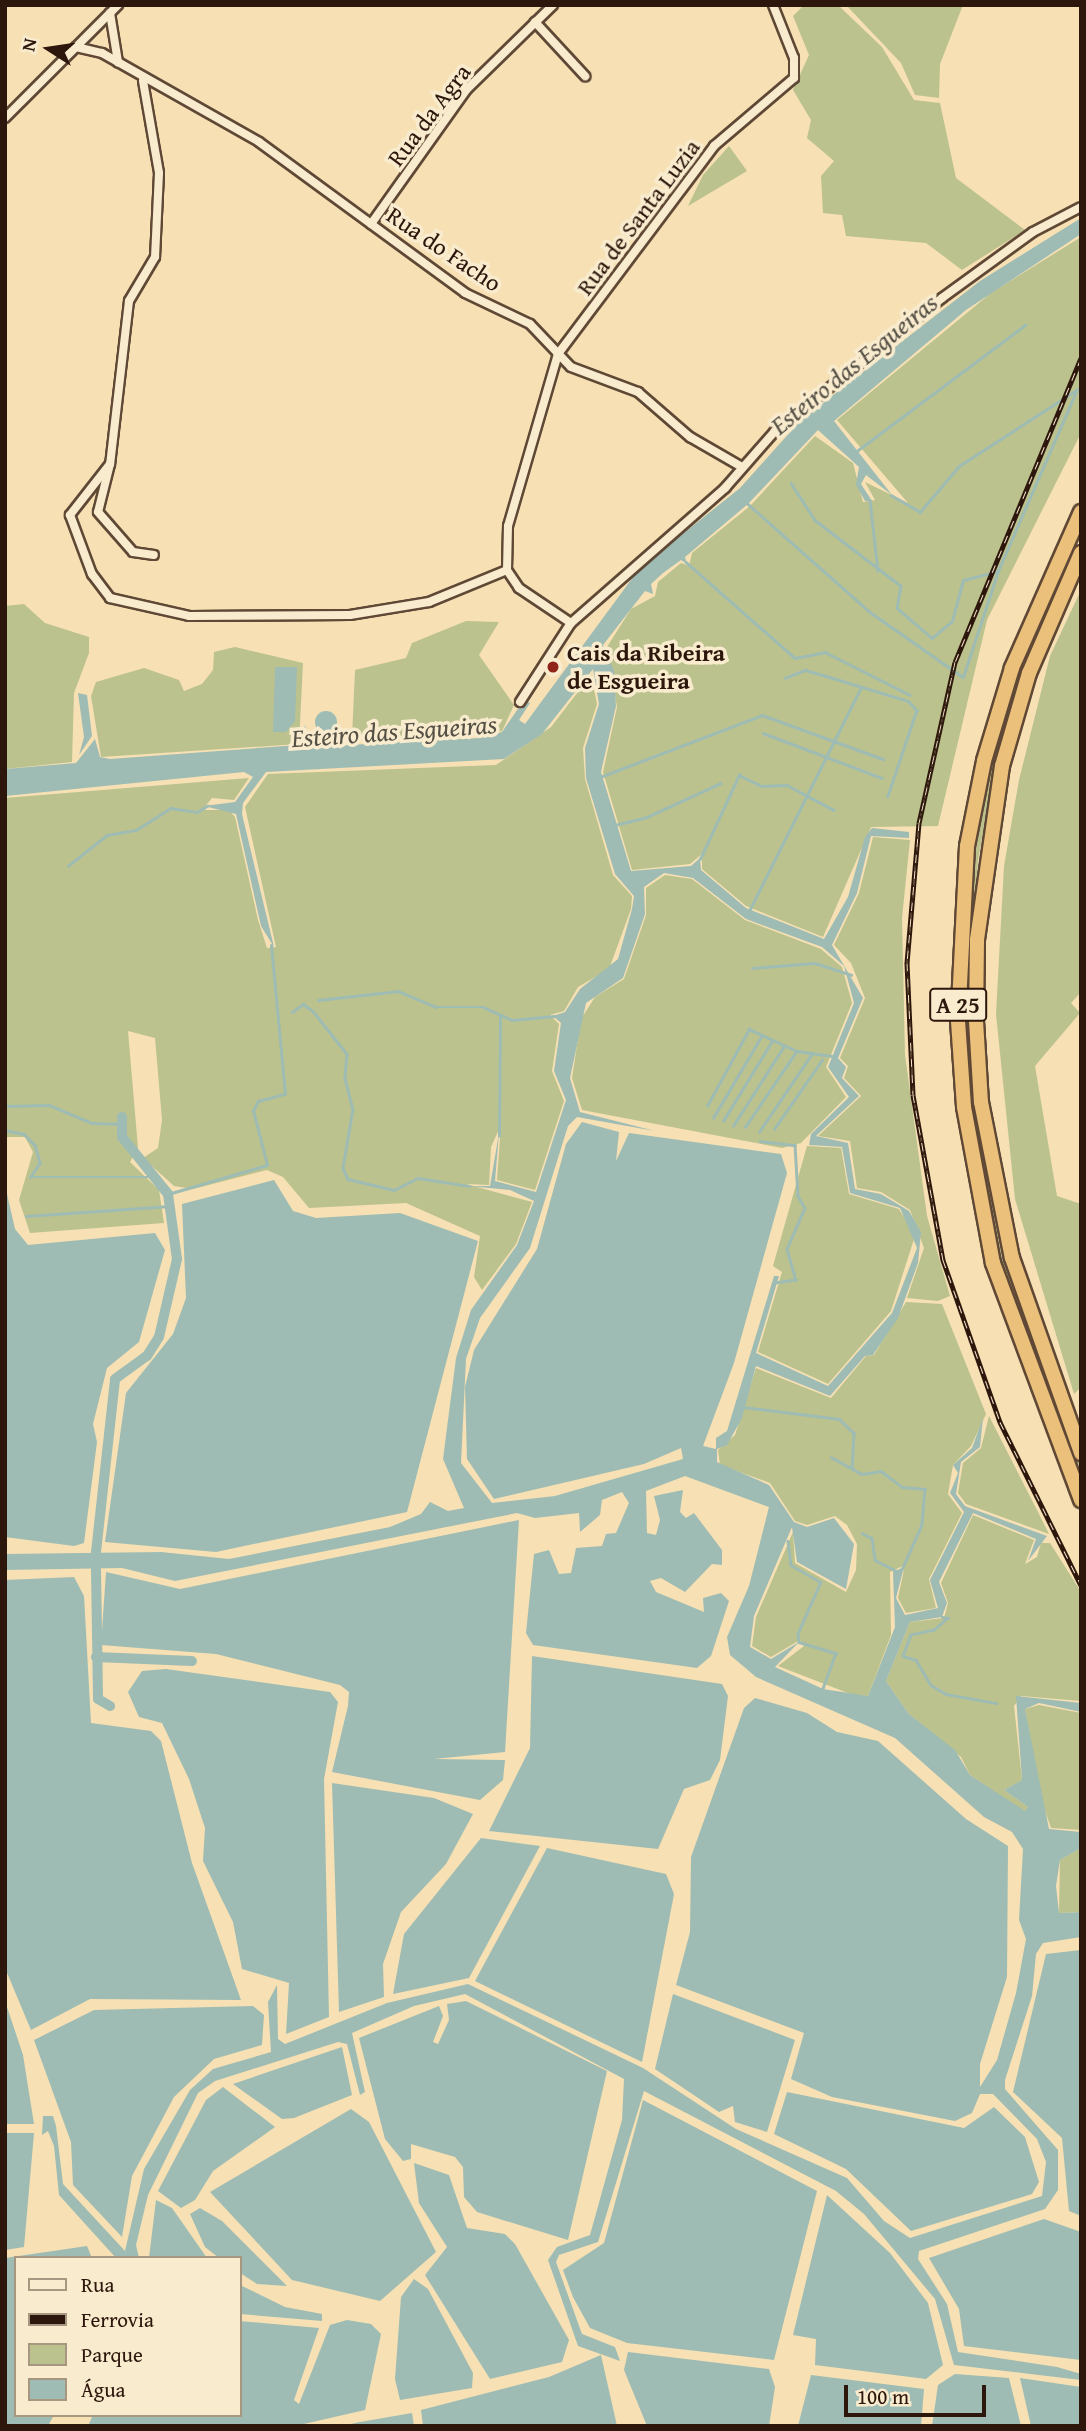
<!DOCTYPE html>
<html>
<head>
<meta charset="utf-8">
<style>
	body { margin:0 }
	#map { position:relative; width:1086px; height:2431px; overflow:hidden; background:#f6e0b4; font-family:"Gentium Book Plus",serif }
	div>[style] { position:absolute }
	.green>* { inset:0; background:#bbc28e }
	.water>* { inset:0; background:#9ebcb3 }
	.round { border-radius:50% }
	.stream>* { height:2.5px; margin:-1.25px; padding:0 1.25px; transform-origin:1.25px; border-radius:1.25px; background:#9ebcb3 }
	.canal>* { height:10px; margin:-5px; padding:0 5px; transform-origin:5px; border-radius:5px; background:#9ebcb3 }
	.roads { filter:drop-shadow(2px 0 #5f4835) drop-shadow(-2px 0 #5f4835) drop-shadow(0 2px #5f4835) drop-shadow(0 -2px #5f4835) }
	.street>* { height:8px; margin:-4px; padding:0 4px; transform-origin:4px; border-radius:4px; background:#f9ebce }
	.highway>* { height:14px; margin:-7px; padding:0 7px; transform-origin:7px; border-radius:7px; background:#ebc07a }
	.rail>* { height:5px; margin-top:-2.5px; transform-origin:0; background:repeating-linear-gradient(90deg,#f9ebce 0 8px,#2d160b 0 16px); box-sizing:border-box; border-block:2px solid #2d160b }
	.dots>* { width:19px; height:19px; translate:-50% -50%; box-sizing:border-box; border:4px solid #f9ebce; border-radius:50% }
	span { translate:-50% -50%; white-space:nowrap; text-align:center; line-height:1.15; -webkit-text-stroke:7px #f9ebce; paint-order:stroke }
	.shield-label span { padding:2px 5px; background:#f9ebce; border:2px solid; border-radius:5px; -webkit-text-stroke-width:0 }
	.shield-label { font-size:23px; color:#2d160b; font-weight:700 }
	.street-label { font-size:24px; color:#2d160b }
	.poi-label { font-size:24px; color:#2d160b; font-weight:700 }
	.left { translate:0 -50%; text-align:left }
	.water-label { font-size:26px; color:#555046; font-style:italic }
	.frame { position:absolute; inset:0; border:7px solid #2d160b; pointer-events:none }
	.legend { position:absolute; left:14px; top:2256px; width:228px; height:161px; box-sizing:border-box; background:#f9ebce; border:2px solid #a79680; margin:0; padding:9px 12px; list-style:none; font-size:21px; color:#2d160b }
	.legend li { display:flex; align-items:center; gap:14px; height:35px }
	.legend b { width:35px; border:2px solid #a79680 }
	.north { position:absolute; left:14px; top:14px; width:70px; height:70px; -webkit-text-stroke:5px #f9ebce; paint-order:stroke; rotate:282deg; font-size:19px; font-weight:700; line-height:28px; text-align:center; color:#2d160b }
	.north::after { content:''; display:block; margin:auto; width:24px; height:32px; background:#2d160b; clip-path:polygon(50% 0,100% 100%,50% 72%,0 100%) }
	.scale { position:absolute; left:844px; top:2385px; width:142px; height:32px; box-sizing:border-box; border:4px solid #2d160b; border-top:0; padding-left:9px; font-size:21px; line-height:24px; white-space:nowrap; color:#2d160b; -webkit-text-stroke:5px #f9ebce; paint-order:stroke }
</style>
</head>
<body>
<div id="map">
	<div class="green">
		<i style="clip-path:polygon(804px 5px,838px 5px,882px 47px,914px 100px,940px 103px,956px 178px,1025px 230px,962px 270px,926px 243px,846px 236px,842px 215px,823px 213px,821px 176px,834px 161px,807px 138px,811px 120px,793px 90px,809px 55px,793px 16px)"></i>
		<i style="clip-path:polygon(846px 5px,963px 5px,940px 64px,939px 98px,915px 95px,901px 63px)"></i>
		<i style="clip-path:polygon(729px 146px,747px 171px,688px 206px,703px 175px)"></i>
		<i style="clip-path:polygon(1081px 237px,1081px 433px,987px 620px,938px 826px,871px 827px,823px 937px,746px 906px,702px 869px,702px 854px,690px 864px,632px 870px,603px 772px,617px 707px,607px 647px,631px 609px,655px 596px,658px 582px,681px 563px,689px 566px,692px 553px,750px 506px,815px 436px,853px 463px,863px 502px,875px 500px,865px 482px,908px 503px,837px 420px,991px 293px)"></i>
		<i style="clip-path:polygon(1081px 525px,1021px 677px,995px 770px,978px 860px,970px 962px,976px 1103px,989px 1187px,1012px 1280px,1081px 1468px,1081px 1484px,1010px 1294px,989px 1218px,971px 1111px,964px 992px,969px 890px,992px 756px,1020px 664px)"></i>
		<i style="clip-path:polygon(1081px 590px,1081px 992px,1071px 1003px,1080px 1013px,1035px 1066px,1057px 1196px,1081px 1204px,1081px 1387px,1074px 1394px,1015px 1199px,996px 1014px,1004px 866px,1019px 780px,1050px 656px)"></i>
		<i style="clip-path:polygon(24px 604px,45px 623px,89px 637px,89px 653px,74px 693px,72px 762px,5px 769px,5px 606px)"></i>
		<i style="clip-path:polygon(466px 621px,499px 622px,479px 655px,514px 705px,502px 731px,439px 741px,352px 737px,355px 670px,406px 658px,412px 643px)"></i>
		<i style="clip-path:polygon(235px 647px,303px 663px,299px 744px,101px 757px,91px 696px,96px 682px,144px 668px,179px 680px,184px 691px,202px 684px,213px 670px,214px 652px)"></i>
		<i style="clip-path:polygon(591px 675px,597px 704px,583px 748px,585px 779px,613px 875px,632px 896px,631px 909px,609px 969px,578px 987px,564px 1011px,550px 1015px,559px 1024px,552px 1071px,564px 1101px,535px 1190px,497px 1180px,501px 1125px,491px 1147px,489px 1185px,466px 1184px,532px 1202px,516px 1244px,482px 1290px,474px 1277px,480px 1236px,406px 1203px,309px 1208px,283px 1177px,267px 1170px,193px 1189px,174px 1186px,143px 1158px,158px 1148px,162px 1120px,155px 1038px,128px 1031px,138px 1148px,130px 1162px,159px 1190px,164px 1223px,30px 1233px,19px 1200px,33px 1152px,25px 1137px,5px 1137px,5px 798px,249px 778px,234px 800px,212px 798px,202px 810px,229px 810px,235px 817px,258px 920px,267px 948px,276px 947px,245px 807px,268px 774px,496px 765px,551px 727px)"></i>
		<i style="clip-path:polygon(873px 837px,910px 840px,902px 918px,905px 1055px,927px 1216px,950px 1296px,938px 1301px,907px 1298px,924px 1248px,910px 1210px,881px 1192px,857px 1188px,850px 1141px,818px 1136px,861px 1096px,844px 1078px,848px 1066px,840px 1058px,865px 998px,851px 963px,834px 945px,859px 893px)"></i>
		<i style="clip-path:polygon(665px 875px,692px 879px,745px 920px,821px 949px,842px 967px,852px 1003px,826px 1067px,846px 1097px,801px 1143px,782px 1148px,582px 1110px,572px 1078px,581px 1019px,595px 997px,624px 979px,646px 915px,646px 888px)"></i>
		<i style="clip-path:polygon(807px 1146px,841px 1148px,849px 1194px,899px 1209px,915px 1236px,891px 1311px,828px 1384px,758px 1352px,782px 1272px,773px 1266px)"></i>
		<i style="clip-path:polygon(906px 1302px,942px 1304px,986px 1414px,971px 1446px,953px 1465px,948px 1494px,962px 1513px,929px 1579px,936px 1608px,906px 1613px,898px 1598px,905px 1565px,890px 1572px,891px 1635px,868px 1696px,853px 1695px,778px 1666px,804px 1646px,800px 1640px,771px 1657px,752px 1646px,756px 1617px,793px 1532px,795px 1563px,846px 1592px,856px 1570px,857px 1544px,847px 1525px,835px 1516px,807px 1525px,795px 1521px,770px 1483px,720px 1465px,718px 1450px,735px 1435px,756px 1368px,831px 1398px,866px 1356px,874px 1355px)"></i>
		<i style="clip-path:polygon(989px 1416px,1039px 1514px,1049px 1534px,966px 1504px,958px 1493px,963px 1463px,981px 1448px)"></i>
		<i style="clip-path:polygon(973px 1515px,1034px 1540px,1025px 1564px,1037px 1557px,1041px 1543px,1050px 1543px,1081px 1592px,1081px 1701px,1021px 1696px,1014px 1706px,1022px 1780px,1004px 1790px,1028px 1807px,1025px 1812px,970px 1775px,961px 1757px,909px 1714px,886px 1681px,910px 1622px,944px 1618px,948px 1603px,941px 1583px)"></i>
		<i style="clip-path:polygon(1039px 1705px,1081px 1713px,1081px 1830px,1051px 1828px,1039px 1793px,1025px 1709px)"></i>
		<i style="clip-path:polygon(1081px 1848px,1081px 1912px,1059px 1913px,1060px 1860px)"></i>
	</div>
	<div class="water">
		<i style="clip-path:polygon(evenodd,1081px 218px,1081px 234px,966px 310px,834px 421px,892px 495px,866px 475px,861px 484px,872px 501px,865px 501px,856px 485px,859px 467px,818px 430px,748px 504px,685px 557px,687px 564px,681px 560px,663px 573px,651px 584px,653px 594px,645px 591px,603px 645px,614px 671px,616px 706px,601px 772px,631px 871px,691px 866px,700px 858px,701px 870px,746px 908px,824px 939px,848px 897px,865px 837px,872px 828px,909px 832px,909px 838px,871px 836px,857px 893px,832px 945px,863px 998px,838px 1058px,846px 1067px,842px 1078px,859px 1096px,816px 1136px,848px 1143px,855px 1189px,881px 1194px,909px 1211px,921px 1232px,918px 1263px,898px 1318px,873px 1355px,865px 1356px,830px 1396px,756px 1366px,742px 1418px,727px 1445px,717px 1449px,717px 1462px,769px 1485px,794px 1522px,807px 1527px,834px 1518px,854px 1544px,846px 1589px,797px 1562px,792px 1527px,754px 1616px,750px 1647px,771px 1659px,799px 1642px,775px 1667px,823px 1689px,868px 1696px,895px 1627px,893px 1572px,904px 1567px,896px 1598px,905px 1615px,938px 1608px,930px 1580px,964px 1512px,950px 1493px,958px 1473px,953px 1465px,972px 1448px,983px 1418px,980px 1447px,961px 1462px,956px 1494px,965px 1506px,1047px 1536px,1028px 1561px,1036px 1539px,973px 1513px,939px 1582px,947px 1603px,942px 1617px,910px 1622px,886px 1681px,909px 1714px,955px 1750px,970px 1775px,1025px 1811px,1028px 1807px,1004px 1790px,1022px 1780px,1016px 1696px,1081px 1703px,1081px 1712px,1039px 1703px,1025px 1709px,1049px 1829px,1081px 1832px,1081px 1848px,1060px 1860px,1056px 1886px,1059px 1913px,1081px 1912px,1081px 1937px,1043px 1943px,1036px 1954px,1032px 1996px,1005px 2080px,1005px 2089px,1058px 2150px,1058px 2190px,1045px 2209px,919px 2251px,918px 2259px,947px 2304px,958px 2352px,1057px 2367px,1081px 2374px,1081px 2380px,954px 2365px,935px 2299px,864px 2214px,836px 2191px,644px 2091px,598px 2242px,559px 2255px,556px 2262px,582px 2334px,615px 2347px,620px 2361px,578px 2346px,548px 2260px,557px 2247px,590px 2235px,622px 2120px,624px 2079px,465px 1994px,414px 2006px,352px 2033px,365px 2092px,360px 2095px,347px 2044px,338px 2042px,215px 2081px,198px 2093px,148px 2195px,136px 2245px,139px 2258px,116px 2258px,59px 2195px,54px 2146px,48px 2131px,42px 2135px,43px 2116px,53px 2116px,56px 2126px,63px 2184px,125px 2251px,144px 2169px,190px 2090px,213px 2069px,271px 2052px,268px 2002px,277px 1985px,278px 2039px,285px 2044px,387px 2003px,468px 1984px,643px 2068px,736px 2129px,847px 2178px,884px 2221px,910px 2238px,1042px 2196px,1046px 2162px,1037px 2139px,993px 2094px,980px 2094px,972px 2113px,955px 2121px,832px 2097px,791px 2079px,804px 2033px,676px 1985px,690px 1932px,691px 1857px,744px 1708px,755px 1698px,807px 1713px,837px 1732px,878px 1741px,966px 1819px,1008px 1846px,1007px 1977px,980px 2064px,980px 2087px,997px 2060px,1016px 1993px,1026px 1939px,1019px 1920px,1023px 1849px,1012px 1832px,984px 1817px,895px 1738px,756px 1677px,730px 1655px,727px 1637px,749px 1586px,769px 1507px,685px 1476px,646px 1491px,647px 1533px,656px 1535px,660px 1520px,654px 1496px,683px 1490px,680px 1512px,686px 1518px,694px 1513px,722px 1550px,722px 1565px,712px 1564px,685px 1592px,661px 1578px,650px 1581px,656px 1592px,704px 1612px,703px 1598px,721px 1593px,729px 1601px,711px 1656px,697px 1668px,533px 1645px,526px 1633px,534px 1554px,549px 1550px,559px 1574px,571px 1573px,576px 1548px,602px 1546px,606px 1534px,616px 1533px,629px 1503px,622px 1492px,602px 1500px,600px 1515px,580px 1532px,579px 1513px,535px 1518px,517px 1513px,175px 1581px,122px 1568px,5px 1570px,5px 1554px,161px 1552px,229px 1559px,390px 1527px,421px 1514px,430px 1502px,448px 1511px,464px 1508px,443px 1459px,456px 1358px,471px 1310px,517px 1245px,534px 1201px,510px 1190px,469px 1186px,490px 1186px,499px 1133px,495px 1181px,536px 1192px,566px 1100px,554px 1071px,561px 1023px,553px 1016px,565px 1012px,580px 989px,618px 959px,632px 909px,634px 896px,615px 874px,586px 778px,585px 748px,599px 704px,593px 669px,542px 734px,504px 759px,266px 772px,243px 803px,242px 814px,274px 947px,261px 926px,236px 814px,204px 806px,235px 802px,253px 777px,244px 772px,5px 796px,5px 769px,76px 763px,95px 739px,100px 757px,110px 759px,299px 745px,305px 725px,309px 747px,480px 738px,502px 732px,524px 700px,530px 703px,519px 720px,525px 724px,639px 569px,740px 488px,801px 420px,980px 281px,1081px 218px,664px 873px,693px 878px,746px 919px,822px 947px,844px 966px,854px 1003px,828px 1067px,849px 1097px,811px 1134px,809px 1145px,842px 1147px,850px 1193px,900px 1208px,917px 1248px,892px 1313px,828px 1386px,756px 1353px,779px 1276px,774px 1276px,727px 1431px,716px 1438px,716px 1449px,703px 1446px,734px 1363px,787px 1173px,781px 1154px,629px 1133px,616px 1161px,619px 1132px,582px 1122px,566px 1144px,537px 1249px,474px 1350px,465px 1387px,467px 1459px,494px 1499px,644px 1464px,681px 1448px,683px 1459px,555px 1496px,492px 1503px,461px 1463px,466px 1359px,480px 1318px,530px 1248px,568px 1126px,577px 1117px,655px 1131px,580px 1112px,570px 1078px,586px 1003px,623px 978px,645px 914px,644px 887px,664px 873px)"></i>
		<i style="clip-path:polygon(275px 667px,297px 667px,295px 721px,286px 732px,273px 732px)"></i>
		<i style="clip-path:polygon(78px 693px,87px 695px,92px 736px,79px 755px,84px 737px)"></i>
		<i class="round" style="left:315px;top:711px;width:22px;height:22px"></i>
		<i style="clip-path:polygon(274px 1180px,293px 1211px,316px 1218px,400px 1213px,478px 1241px,407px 1512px,216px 1552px,105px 1542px,126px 1393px,173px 1334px,186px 1298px,182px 1204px)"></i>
		<i style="clip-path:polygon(5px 1185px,15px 1229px,28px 1245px,155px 1233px,165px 1250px,139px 1342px,107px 1368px,93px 1424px,97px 1442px,84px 1543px,74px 1546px,5px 1537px)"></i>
		<i style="clip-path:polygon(519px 1520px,505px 1752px,434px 1759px,505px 1760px,503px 1780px,480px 1800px,332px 1772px,348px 1706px,349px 1692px,340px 1685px,216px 1654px,101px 1645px,106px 1572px,180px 1589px)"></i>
		<i style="clip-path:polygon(74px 1577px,84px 1596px,91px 1723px,151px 1731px,161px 1741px,192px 1863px,241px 2000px,90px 1999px,31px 2030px,5px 1968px,5px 1580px)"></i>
		<i style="clip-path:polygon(532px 1656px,722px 1684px,728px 1696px,720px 1760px,710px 1780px,684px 1789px,658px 1849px,489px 1831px,530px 1748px)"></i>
		<i style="clip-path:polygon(166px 1669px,330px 1692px,338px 1702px,324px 1779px,329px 2017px,286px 2034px,289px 1983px,242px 1969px,233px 1922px,203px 1861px,205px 1828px,189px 1779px,162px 1723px,139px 1717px,128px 1692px,142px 1671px)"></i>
		<i style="clip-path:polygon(332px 1783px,434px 1798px,473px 1814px,446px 1864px,401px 1912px,383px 1964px,384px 1997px,339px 2012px)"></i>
		<i style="clip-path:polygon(481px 1838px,540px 1846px,469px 1978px,393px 1994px,404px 1934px)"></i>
		<i style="clip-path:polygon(547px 1848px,666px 1874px,674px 1894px,642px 2062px,475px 1981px)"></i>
		<i style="clip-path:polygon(1081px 1950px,1081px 2216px,1069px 2211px,1062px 2138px,1013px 2092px,1046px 1954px)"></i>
		<i style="clip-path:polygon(673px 1994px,795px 2040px,767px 2132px,735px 2122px,733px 2106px,719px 2112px,655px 2069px)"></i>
		<i style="clip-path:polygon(5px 2001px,23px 2055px,34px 2124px,5px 2124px)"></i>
		<i style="clip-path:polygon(466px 2001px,607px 2071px,568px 2240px,477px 2212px,464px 2197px,463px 2167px,455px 2157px,411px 2144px,411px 2159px,403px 2161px,385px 2139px,359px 2038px,439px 2006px,443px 2016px,433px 2042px,438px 2044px,449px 2020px,447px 2004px)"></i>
		<i style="clip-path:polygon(253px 2006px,264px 2015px,262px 2045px,214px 2059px,174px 2097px,132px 2176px,122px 2237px,73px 2185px,71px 2142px,34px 2040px,94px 2010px)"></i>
		<i style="clip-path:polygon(342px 2047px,352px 2095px,294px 2118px,282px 2119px,233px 2084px)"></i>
		<i style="clip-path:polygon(223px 2087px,275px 2127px,213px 2171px,195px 2200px,181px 2208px,158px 2191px,206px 2100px)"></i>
		<i style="clip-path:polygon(787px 2092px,964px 2128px,994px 2107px,1025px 2137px,1039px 2182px,1032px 2194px,911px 2231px,846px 2169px,774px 2134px)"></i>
		<i style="clip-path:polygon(643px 2100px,817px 2191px,774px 2360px,627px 2343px,590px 2328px,573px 2297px,563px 2270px,604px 2243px)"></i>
		<i style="clip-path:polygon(351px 2109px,369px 2122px,436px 2252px,380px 2301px,292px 2280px,210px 2192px)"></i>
		<i style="clip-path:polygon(5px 2133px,34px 2133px,24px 2247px,5px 2250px)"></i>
		<i style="clip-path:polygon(414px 2163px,449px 2175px,467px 2228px,505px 2234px,515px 2244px,569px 2340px,562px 2362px,490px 2379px,425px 2275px,447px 2247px,419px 2203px)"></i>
		<i style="clip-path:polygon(827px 2195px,890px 2253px,928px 2303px,943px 2365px,926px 2379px,815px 2365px,816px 2339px,793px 2335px)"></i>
		<i style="clip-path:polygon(156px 2200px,172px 2208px,207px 2258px,149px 2258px)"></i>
		<i style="clip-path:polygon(200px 2208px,222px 2221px,287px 2286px,257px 2284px,240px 2273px,240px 2258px,219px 2258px,205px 2247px,190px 2214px)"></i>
		<i style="clip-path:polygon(1044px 2219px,1081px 2232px,1081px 2360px,964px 2346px,959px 2309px,929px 2258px)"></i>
		<i style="clip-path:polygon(87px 2246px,92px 2258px,16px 2258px,16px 2415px,54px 2415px,48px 2426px,5px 2426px,5px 2258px)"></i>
		<i style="clip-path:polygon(414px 2279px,428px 2289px,473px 2373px,472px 2388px,400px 2400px,395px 2379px,401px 2297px)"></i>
		<i style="clip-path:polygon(240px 2285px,285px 2307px,322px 2314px,322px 2321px,240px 2314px)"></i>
		<i style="clip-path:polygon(347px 2320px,371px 2324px,381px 2334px,365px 2410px,295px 2426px,88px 2426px,93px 2415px,240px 2415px,240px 2321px,319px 2328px,294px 2400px,299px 2404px,330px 2325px)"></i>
		<i style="clip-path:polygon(628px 2352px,769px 2369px,775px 2387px,769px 2426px,647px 2426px,624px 2370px)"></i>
		<i style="clip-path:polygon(601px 2355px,617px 2426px,423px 2426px,421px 2410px,549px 2377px)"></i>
		<i style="clip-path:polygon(955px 2374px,1009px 2378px,1021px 2426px,932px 2426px,938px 2385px)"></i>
		<i style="clip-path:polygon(811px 2375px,924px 2389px,921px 2426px,798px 2426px)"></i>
		<i style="clip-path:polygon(1020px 2378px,1081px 2387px,1081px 2426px,1031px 2426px)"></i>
		<i style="clip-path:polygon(412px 2413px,414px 2426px,341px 2426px,360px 2422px)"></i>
	</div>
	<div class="stream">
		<i style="left:854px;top:453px;width:214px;rotate:-36.8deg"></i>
		<i style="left:791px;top:483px;width:44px;rotate:57deg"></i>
		<i style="left:815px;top:520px;width:108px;rotate:37.5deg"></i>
		<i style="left:901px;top:586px;width:22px;rotate:100deg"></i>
		<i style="left:897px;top:608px;width:46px;rotate:40.6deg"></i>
		<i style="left:932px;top:638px;width:26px;rotate:-40deg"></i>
		<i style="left:952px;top:621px;width:42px;rotate:-75deg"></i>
		<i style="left:963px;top:580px;width:36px;rotate:-14deg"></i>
		<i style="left:998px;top:571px;width:195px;rotate:-66.5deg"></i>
		<i style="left:891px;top:495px;width:34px;rotate:30deg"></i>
		<i style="left:920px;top:512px;width:60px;rotate:-49.7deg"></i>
		<i style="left:959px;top:466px;width:145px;rotate:-32.9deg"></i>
		<i style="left:870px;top:500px;width:71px;rotate:83.6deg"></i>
		<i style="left:748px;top:504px;width:163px;rotate:41.5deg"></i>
		<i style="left:870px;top:612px;width:113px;rotate:35deg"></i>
		<i style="left:963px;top:677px;width:112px;rotate:-71.7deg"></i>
		<i style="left:686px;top:562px;width:145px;rotate:41.4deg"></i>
		<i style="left:795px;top:658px;width:31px;rotate:-11deg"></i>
		<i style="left:825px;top:652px;width:95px;rotate:26.8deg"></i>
		<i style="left:785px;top:678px;width:22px;rotate:-22deg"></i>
		<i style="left:805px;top:670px;width:19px;rotate:16deg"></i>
		<i style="left:823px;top:675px;width:89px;rotate:17deg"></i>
		<i style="left:908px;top:701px;width:13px;rotate:45deg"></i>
		<i style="left:917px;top:710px;width:91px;rotate:108.6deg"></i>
		<i style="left:763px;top:733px;width:127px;rotate:20.7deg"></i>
		<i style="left:600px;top:777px;width:173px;rotate:-20.9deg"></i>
		<i style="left:762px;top:715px;width:129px;rotate:20deg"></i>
		<i style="left:611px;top:826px;width:37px;rotate:-14deg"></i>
		<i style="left:647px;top:817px;width:81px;rotate:-24.7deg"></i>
		<i style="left:700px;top:859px;width:93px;rotate:-65.1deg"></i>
		<i style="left:739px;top:775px;width:25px;rotate:26deg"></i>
		<i style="left:762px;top:786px;width:25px;rotate:-2deg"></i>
		<i style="left:787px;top:785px;width:53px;rotate:28deg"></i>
		<i style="left:68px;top:866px;width:50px;rotate:-38.5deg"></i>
		<i style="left:107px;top:835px;width:29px;rotate:-10deg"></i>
		<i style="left:136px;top:830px;width:41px;rotate:-32.2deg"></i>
		<i style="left:171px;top:808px;width:26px;rotate:9deg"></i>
		<i style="left:197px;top:812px;width:12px;rotate:-31deg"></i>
		<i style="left:749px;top:911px;width:248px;rotate:-63.4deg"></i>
		<i style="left:752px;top:968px;width:63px;rotate:-4.5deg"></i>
		<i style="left:815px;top:963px;width:38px;rotate:18deg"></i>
		<i style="left:318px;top:1000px;width:81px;rotate:-6.4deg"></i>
		<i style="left:398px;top:991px;width:41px;rotate:22.8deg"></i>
		<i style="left:436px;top:1007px;width:47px"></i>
		<i style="left:483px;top:1007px;width:32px;rotate:24deg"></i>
		<i style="left:512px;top:1020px;width:42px;rotate:-5.4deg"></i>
		<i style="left:292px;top:1012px;width:14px;rotate:-36deg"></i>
		<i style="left:303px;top:1004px;width:12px;rotate:35deg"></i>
		<i style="left:313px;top:1011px;width:55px;rotate:51.7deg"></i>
		<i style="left:347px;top:1054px;width:24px;rotate:95deg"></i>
		<i style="left:345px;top:1078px;width:32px;rotate:76deg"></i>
		<i style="left:353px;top:1109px;width:60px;rotate:99.6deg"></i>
		<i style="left:343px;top:1168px;width:12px;rotate:66deg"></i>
		<i style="left:348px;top:1179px;width:47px;rotate:13.4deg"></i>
		<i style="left:394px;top:1190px;width:27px;rotate:-27deg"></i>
		<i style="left:418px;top:1178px;width:52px;rotate:8.9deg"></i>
		<i style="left:5px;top:1106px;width:44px;rotate:-1.3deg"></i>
		<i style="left:49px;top:1105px;width:47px;rotate:22.7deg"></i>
		<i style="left:92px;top:1123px;width:30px;rotate:2deg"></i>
		<i style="left:707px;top:1106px;width:88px;rotate:-61.4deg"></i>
		<i style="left:749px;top:1029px;width:53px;rotate:24.6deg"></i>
		<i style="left:797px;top:1051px;width:35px;rotate:8deg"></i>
		<i style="left:713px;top:1118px;width:96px;rotate:-59.4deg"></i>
		<i style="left:723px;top:1121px;width:94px;rotate:-58.5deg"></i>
		<i style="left:733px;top:1126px;width:95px;rotate:-57.5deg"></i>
		<i style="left:745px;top:1127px;width:91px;rotate:-55.8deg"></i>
		<i style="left:774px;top:1129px;width:84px;rotate:-55.2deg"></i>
		<i style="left:5px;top:1130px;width:19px;rotate:12deg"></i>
		<i style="left:24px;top:1134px;width:16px;rotate:45deg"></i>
		<i style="left:35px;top:1145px;width:19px;rotate:74deg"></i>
		<i style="left:40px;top:1163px;width:17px;rotate:123deg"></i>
		<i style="left:31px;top:1177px;width:123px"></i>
		<i style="left:759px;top:1132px;width:93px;rotate:-56deg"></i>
		<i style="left:499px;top:1136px;width:120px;rotate:-89.5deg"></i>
		<i style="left:760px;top:1141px;width:35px;rotate:7deg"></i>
		<i style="left:795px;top:1145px;width:51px;rotate:86.6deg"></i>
		<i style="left:798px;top:1196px;width:14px;rotate:60deg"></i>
		<i style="left:805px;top:1208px;width:45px;rotate:113.7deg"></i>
		<i style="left:787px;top:1249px;width:32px;rotate:74deg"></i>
		<i style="left:796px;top:1280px;width:21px;rotate:172deg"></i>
		<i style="left:168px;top:1194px;width:103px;rotate:-16.3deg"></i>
		<i style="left:267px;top:1165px;width:56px;rotate:-104.5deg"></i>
		<i style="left:253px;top:1111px;width:11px;rotate:-63deg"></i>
		<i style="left:258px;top:1101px;width:28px;rotate:-15deg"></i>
		<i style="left:285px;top:1094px;width:149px;rotate:-95.4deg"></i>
		<i style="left:26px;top:1216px;width:144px;rotate:-4deg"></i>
		<i style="left:743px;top:1407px;width:97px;rotate:7.1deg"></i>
		<i style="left:839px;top:1419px;width:21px;rotate:43deg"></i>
		<i style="left:854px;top:1433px;width:35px;rotate:93deg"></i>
		<i style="left:831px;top:1457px;width:35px;rotate:29deg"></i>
		<i style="left:862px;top:1474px;width:19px;rotate:-9deg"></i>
		<i style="left:881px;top:1471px;width:26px;rotate:37deg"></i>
		<i style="left:902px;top:1487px;width:23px;rotate:5deg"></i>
		<i style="left:925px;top:1489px;width:36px;rotate:95deg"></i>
		<i style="left:922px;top:1525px;width:49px;rotate:114deg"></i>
		<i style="left:862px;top:1533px;width:11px;rotate:27deg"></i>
		<i style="left:872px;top:1538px;width:22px;rotate:82deg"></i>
		<i style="left:875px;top:1560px;width:25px;rotate:27deg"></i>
		<i style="left:788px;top:1541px;width:24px;rotate:83deg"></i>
		<i style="left:791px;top:1565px;width:34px;rotate:30deg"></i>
		<i style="left:821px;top:1582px;width:57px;rotate:113.9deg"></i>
		<i style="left:798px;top:1634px;width:8px;rotate:83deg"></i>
		<i style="left:799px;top:1642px;width:39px;rotate:17deg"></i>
		<i style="left:836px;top:1653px;width:38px;rotate:110deg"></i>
		<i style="left:942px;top:1617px;width:6px;rotate:9deg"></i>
		<i style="left:948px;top:1618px;width:18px;rotate:139deg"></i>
		<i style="left:934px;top:1630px;width:24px;rotate:168deg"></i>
		<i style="left:911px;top:1635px;width:22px;rotate:111deg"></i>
		<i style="left:903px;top:1656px;width:14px;rotate:17deg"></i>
		<i style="left:916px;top:1660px;width:29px;rotate:59deg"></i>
		<i style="left:931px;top:1685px;width:17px;rotate:31deg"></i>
		<i style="left:946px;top:1694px;width:51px;rotate:10.2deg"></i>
	</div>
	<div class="canal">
		<i style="left:96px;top:1552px;width:174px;rotate:-83.7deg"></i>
		<i style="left:115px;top:1379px;width:39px;rotate:-36deg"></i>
		<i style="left:147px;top:1356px;width:22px;rotate:-58deg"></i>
		<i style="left:159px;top:1337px;width:80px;rotate:-77deg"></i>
		<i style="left:177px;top:1259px;width:66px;rotate:-97.9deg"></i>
		<i style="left:168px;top:1194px;width:73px;rotate:-128.9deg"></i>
		<i style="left:122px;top:1137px;width:20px;rotate:-90deg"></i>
		<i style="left:96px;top:1569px;width:130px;rotate:89.1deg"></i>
		<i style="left:98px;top:1699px;width:14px;rotate:30deg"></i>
		<i style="left:96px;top:1657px;width:96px;rotate:2.4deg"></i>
	</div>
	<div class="roads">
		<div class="street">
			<i style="left:110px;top:13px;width:50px;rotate:80.7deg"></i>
			<i style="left:535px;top:22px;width:74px;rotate:47.2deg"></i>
			<i style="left:76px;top:47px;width:27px;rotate:13deg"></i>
			<i style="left:102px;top:53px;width:180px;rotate:29.5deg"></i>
			<i style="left:259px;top:142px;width:255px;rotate:36.2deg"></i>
			<i style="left:465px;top:293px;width:72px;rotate:25.5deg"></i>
			<i style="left:530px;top:324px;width:59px;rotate:46.4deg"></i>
			<i style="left:571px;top:367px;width:72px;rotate:20.5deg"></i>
			<i style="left:638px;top:392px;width:69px;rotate:40.9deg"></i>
			<i style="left:690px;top:437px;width:60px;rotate:30deg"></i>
			<i style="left:143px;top:81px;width:93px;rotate:80.1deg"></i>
			<i style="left:159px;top:173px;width:84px;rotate:92.7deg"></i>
			<i style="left:155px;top:257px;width:51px;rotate:120.6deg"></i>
			<i style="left:129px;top:301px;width:164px;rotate:96.6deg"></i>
			<i style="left:110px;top:464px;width:65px;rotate:128.1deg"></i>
			<i style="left:70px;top:515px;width:63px;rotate:69.6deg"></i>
			<i style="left:92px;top:574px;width:30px;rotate:53deg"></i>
			<i style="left:110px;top:598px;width:81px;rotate:12.8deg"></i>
			<i style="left:189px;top:616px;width:161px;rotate:-0.4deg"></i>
			<i style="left:350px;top:615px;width:80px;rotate:-9.3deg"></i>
			<i style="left:429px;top:602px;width:84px;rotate:-22.3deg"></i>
			<i style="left:5px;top:118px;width:160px;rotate:-45deg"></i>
			<i style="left:371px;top:224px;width:166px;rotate:-54.6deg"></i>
			<i style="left:467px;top:89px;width:120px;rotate:-44.3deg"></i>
			<i style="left:110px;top:464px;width:49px;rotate:104deg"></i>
			<i style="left:98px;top:512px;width:53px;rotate:48.8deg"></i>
			<i style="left:133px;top:552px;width:21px;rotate:8deg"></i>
			<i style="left:571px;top:623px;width:63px;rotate:-146.1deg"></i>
			<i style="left:519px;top:588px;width:22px;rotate:-124deg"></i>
			<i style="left:507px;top:570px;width:44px;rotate:-88.7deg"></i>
			<i style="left:508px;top:526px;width:179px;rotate:-73.8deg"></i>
			<i style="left:558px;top:354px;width:260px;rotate:-53.1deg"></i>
			<i style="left:714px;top:146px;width:105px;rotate:-40.4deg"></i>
			<i style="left:794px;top:78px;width:20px;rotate:-90deg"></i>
			<i style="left:794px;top:58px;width:57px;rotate:-111.6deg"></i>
			<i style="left:520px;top:702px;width:94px;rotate:-57.2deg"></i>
			<i style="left:571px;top:623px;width:205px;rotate:-41.2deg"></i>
			<i style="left:725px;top:488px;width:76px;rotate:-48.7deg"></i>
			<i style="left:775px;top:431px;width:213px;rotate:-38.5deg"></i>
			<i style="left:942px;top:298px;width:112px;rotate:-36deg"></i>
			<i style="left:1033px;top:232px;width:54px;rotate:-27.5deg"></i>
		</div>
		<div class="highway">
			<i style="left:1081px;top:512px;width:171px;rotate:113.9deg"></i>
			<i style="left:1012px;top:668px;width:97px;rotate:106.8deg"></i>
			<i style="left:984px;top:761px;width:87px;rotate:101.3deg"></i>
			<i style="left:967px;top:846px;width:175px;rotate:92.9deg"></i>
			<i style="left:958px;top:1021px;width:86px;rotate:86deg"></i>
			<i style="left:964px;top:1107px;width:159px;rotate:79.5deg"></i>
			<i style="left:993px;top:1263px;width:253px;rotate:69.6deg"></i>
			<i style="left:1081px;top:553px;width:131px;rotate:113.4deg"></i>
			<i style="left:1029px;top:673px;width:97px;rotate:106.2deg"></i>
			<i style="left:1002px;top:766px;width:176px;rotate:98.2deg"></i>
			<i style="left:977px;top:940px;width:81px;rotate:90.7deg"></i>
			<i style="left:976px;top:1021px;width:81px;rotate:86.5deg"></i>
			<i style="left:981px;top:1102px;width:159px;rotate:78.8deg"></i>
			<i style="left:1012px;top:1258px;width:207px;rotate:70.5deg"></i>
		</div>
	</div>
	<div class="rail">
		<i style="left:1081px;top:358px;width:329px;rotate:112.5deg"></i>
		<i style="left:955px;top:662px;width:165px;rotate:102.6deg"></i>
		<i style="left:919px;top:823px;width:141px;rotate:94.9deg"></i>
		<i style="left:907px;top:963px;width:132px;rotate:87.4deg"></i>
		<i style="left:913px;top:1095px;width:168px;rotate:79.7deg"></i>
		<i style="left:943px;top:1260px;width:172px;rotate:70.6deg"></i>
		<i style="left:1000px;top:1422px;width:182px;rotate:63.6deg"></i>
	</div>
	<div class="dots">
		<i style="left:553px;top:667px;background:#8f2418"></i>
	</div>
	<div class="shield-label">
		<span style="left:958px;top:1005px">A 25</span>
	</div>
	<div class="street-label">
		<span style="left:429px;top:115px;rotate:-53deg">Rua da Agra</span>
		<span style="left:638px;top:217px;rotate:-53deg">Rua de Santa Luzia</span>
		<span style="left:444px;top:249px;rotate:34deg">Rua do Facho</span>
	</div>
	<div class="poi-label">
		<span class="left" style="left:567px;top:667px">Cais da Ribeira<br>de Esgueira</span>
	</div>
	<div class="water-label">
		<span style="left:854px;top:364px;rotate:-39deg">Esteiro das Esgueiras</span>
		<span style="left:394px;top:731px;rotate:-4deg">Esteiro das Esgueiras</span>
	</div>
	<div class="frame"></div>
	<ul class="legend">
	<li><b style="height:9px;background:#f9ebce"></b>Rua</li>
	<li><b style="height:9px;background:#2d160b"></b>Ferrovia</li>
	<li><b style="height:19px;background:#bbc28e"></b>Parque</li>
	<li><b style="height:19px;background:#9ebcb3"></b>Água</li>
	</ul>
	<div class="north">N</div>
	<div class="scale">100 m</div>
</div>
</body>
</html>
